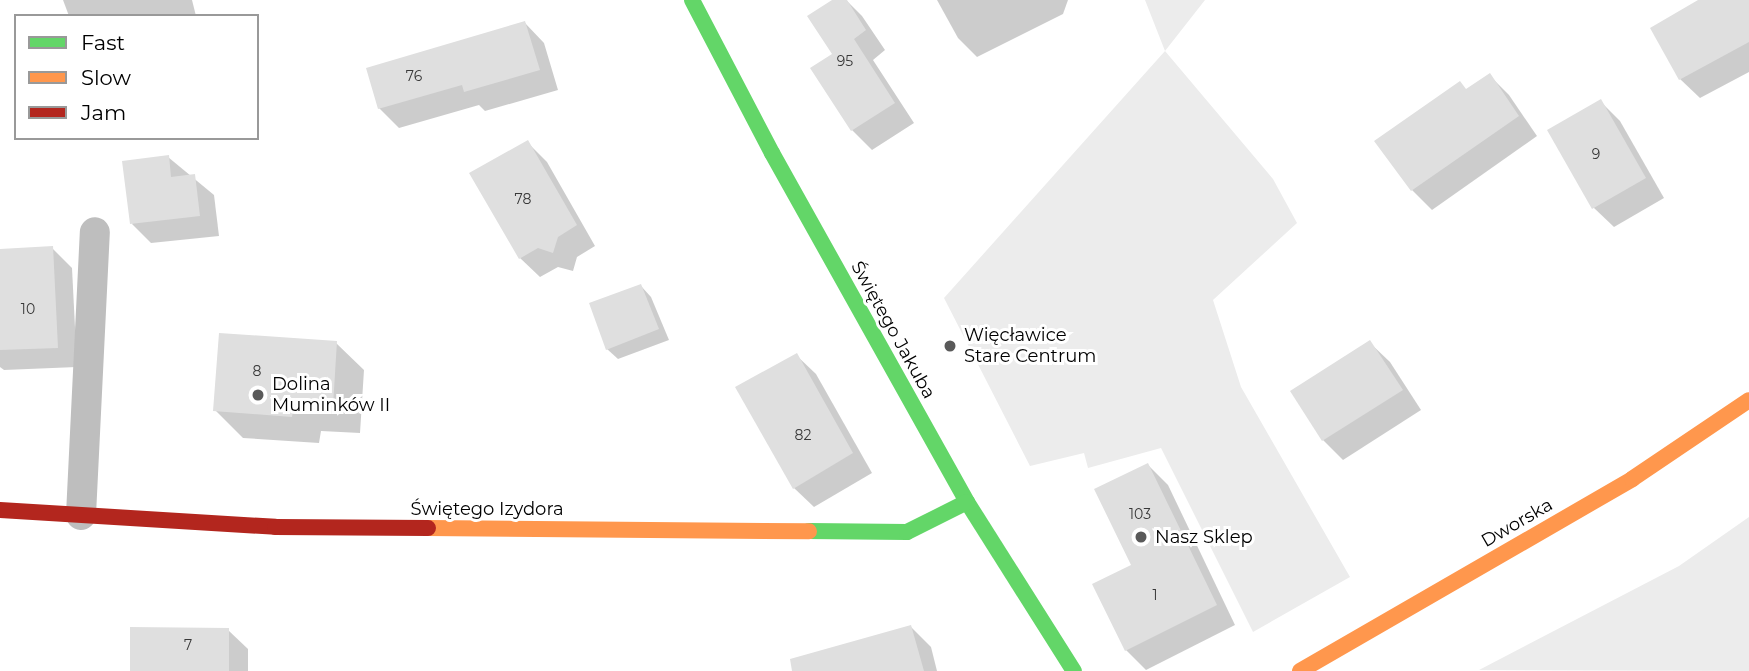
<!DOCTYPE html>
<html>
<head>
<meta charset="utf-8">
<style>
	body { margin:0 }
	#map { position:relative; width:1749px; height:671px; overflow:hidden; background:#fff; font-family:Montserrat,sans-serif }
	div>[style] { position:absolute }
	.green>* { inset:0; background:#ececec }
	.shadow>* { inset:0; background:#0003 }
	.building>* { inset:0; background:#dfdfdf }
	.lane>* { height:30px; margin:-15px; padding:0 15px; transform-origin:15px; border-radius:15px; background:#bebebe }
	.fast>* { height:16px; margin:-8px; padding:0 8px; transform-origin:8px; border-radius:8px; background:#63d668 }
	.slow>* { height:16px; margin:-8px; padding:0 8px; transform-origin:8px; border-radius:8px; background:#ff974d }
	.jam>* { height:16px; margin:-8px; padding:0 8px; transform-origin:8px; border-radius:8px; background:#b3261e }
	.dots>* { width:19px; height:19px; translate:-50% -50%; box-sizing:border-box; border:4px solid #fff; border-radius:50% }
	span { translate:-50% -50%; white-space:nowrap; text-align:center; line-height:1.15; -webkit-text-stroke:6px #fff; paint-order:stroke }
	.number-label { font-size:14px; color:#383838 }
	.number-label span { -webkit-text-stroke-width:0 }
	.street-label { font-size:18px; color:#000 }
	.poi-label { font-size:18px; color:#000 }
	.left { translate:0 -50%; text-align:left }
	.legend { position:absolute; left:14px; top:14px; width:245px; height:126px; box-sizing:border-box; background:#fff; border:2px solid #999; margin:0; padding:9px 12px; list-style:none; font-size:21px; color:#000 }
	.legend li { display:flex; align-items:center; gap:14px; height:35px }
	.legend b { width:35px; border:2px solid #999 }
</style>
</head>
<body>
<div id="map">
	<div class="green">
		<i style="clip-path:polygon(1145px 0,1205px 0,1165px 51px,1273px 179px,1297px 223px,1213px 300px,1241px 387px,1350px 577px,1253px 632px,1161px 448px,1088px 468px,1084px 453px,1030px 466px,944px 298px,1165px 51px)"></i>
		<i style="clip-path:polygon(1749px 517px,1749px 671px,1479px 670px,1679px 566px)"></i>
	</div>
	<div class="shadow">
		<i style="clip-path:polygon(63px 0,192px 0,196px 16px,69px 16px)"></i>
		<i style="clip-path:polygon(836px 0,846px 0,862px 16px,885px 50px,873px 60px,914px 123px,872px 150px,852px 130px,812px 69px,834px 54px)"></i>
		<i style="clip-path:polygon(937px 0,1068px 0,1063px 14px,977px 57px,958px 38px)"></i>
		<i style="clip-path:polygon(1702px 0,1749px 0,1749px 72px,1700px 98px,1680px 79px)"></i>
		<i style="clip-path:polygon(525px 23px,544px 43px,558px 90px,485px 111px,479px 105px,399px 128px,379px 108px)"></i>
		<i style="clip-path:polygon(1490px 76px,1509px 95px,1537px 136px,1432px 210px,1412px 190px,1377px 141px)"></i>
		<i style="clip-path:polygon(1600px 101px,1620px 121px,1664px 198px,1614px 227px,1594px 208px)"></i>
		<i style="clip-path:polygon(527px 142px,547px 162px,595px 246px,577px 257px,573px 271px,558px 267px,540px 277px,520px 258px)"></i>
		<i style="clip-path:polygon(168px 157px,214px 195px,219px 236px,151px 243px,132px 224px)"></i>
		<i style="clip-path:polygon(52px 248px,72px 268px,77px 367px,4px 370px,0 367px,0 251px)"></i>
		<i style="clip-path:polygon(641px 286px,651px 297px,669px 340px,618px 359px,607px 349px)"></i>
		<i style="clip-path:polygon(336px 343px,364px 370px,360px 433px,321px 431px,319px 443px,243px 438px,215px 410px)"></i>
		<i style="clip-path:polygon(1370px 343px,1390px 362px,1421px 410px,1343px 460px,1323px 440px)"></i>
		<i style="clip-path:polygon(796px 355px,816px 374px,872px 473px,814px 507px,794px 488px)"></i>
		<i style="clip-path:polygon(1148px 465px,1168px 485px,1235px 625px,1146px 670px,1126px 650px,1133px 566px)"></i>
		<i style="clip-path:polygon(911px 627px,931px 647px,937px 671px,833px 671px)"></i>
		<i style="clip-path:polygon(228px 630px,248px 649px,248px 671px,131px 671px)"></i>
	</div>
	<div class="building">
		<i style="clip-path:polygon(832px 0,847px 0,866px 30px,854px 39px,895px 103px,851px 131px,810px 68px,832px 54px,807px 16px)"></i>
		<i style="clip-path:polygon(1698px 0,1749px 0,1749px 42px,1679px 80px,1650px 28px)"></i>
		<i style="clip-path:polygon(525px 21px,540px 70px,464px 92px,462px 85px,378px 109px,366px 68px)"></i>
		<i style="clip-path:polygon(1490px 73px,1519px 116px,1411px 191px,1374px 141px,1460px 81px,1466px 89px)"></i>
		<i style="clip-path:polygon(1601px 99px,1646px 178px,1592px 209px,1547px 130px)"></i>
		<i style="clip-path:polygon(528px 140px,577px 225px,558px 237px,553px 253px,538px 248px,519px 259px,469px 173px)"></i>
		<i style="clip-path:polygon(169px 155px,171px 177px,195px 174px,200px 216px,130px 224px,122px 161px)"></i>
		<i style="clip-path:polygon(53px 246px,58px 348px,0 350px,0 249px)"></i>
		<i style="clip-path:polygon(641px 284px,659px 329px,606px 350px,589px 303px)"></i>
		<i style="clip-path:polygon(219px 333px,337px 341px,333px 406px,294px 404px,292px 417px,213px 411px)"></i>
		<i style="clip-path:polygon(1370px 340px,1403px 390px,1322px 441px,1290px 391px)"></i>
		<i style="clip-path:polygon(797px 353px,853px 453px,793px 489px,735px 387px)"></i>
		<i style="clip-path:polygon(1148px 463px,1217px 605px,1125px 651px,1092px 584px,1131px 565px,1094px 489px)"></i>
		<i style="clip-path:polygon(911px 625px,924px 671px,792px 671px,790px 659px)"></i>
		<i style="clip-path:polygon(130px 627px,229px 628px,229px 671px,130px 671px)"></i>
	</div>
	<div class="lane">
		<i style="left:81px;top:515px;width:283px;rotate:-87.2deg"></i>
	</div>
	<div class="fast">
		<i style="left:692px;top:0;width:173px;rotate:62.4deg"></i>
		<i style="left:772px;top:153px;width:400px;rotate:60.8deg"></i>
		<i style="left:967px;top:502px;width:200px;rotate:57.7deg"></i>
		<i style="left:809px;top:531px;width:98px;rotate:0.6deg"></i>
		<i style="left:907px;top:532px;width:67px;rotate:-26.6deg"></i>
	</div>
	<div class="slow">
		<i style="left:428px;top:528px;width:381px;rotate:0.5deg"></i>
		<i style="left:1300px;top:671px;width:384px;rotate:-30deg"></i>
		<i style="left:1632px;top:479px;width:141px;rotate:-34deg"></i>
	</div>
	<div class="jam">
		<i style="left:0;top:510px;width:276px;rotate:3.5deg"></i>
		<i style="left:275px;top:527px;width:153px;rotate:0.4deg"></i>
	</div>
	<div class="dots">
		<i style="left:950px;top:346px;background:#595959"></i>
		<i style="left:258px;top:395px;background:#595959"></i>
		<i style="left:1141px;top:537px;background:#595959"></i>
	</div>
	<div class="number-label">
		<span style="left:845px;top:61px">95</span>
		<span style="left:414px;top:76px">76</span>
		<span style="left:1596px;top:154px">9</span>
		<span style="left:523px;top:199px">78</span>
		<span style="left:28px;top:309px">10</span>
		<span style="left:257px;top:371px">8</span>
		<span style="left:803px;top:435px">82</span>
		<span style="left:1140px;top:514px">103</span>
		<span style="left:1155px;top:595px">1</span>
		<span style="left:188px;top:645px">7</span>
	</div>
	<div class="street-label">
		<span style="left:893px;top:330px;rotate:61deg">Świętego Jakuba</span>
		<span style="left:487px;top:509px">Świętego Izydora</span>
		<span style="left:1517px;top:523px;rotate:-30deg">Dworska</span>
	</div>
	<div class="poi-label">
		<span class="left" style="left:964px;top:346px">Więcławice<br>Stare Centrum</span>
		<span class="left" style="left:272px;top:395px">Dolina<br>Muminków II</span>
		<span class="left" style="left:1155px;top:537px">Nasz Sklep</span>
	</div>
	<ul class="legend">
	<li><b style="height:9px;background:#63d668"></b>Fast</li>
	<li><b style="height:9px;background:#ff974d"></b>Slow</li>
	<li><b style="height:9px;background:#b3261e"></b>Jam</li>
	</ul>
</div>
</body>
</html>
